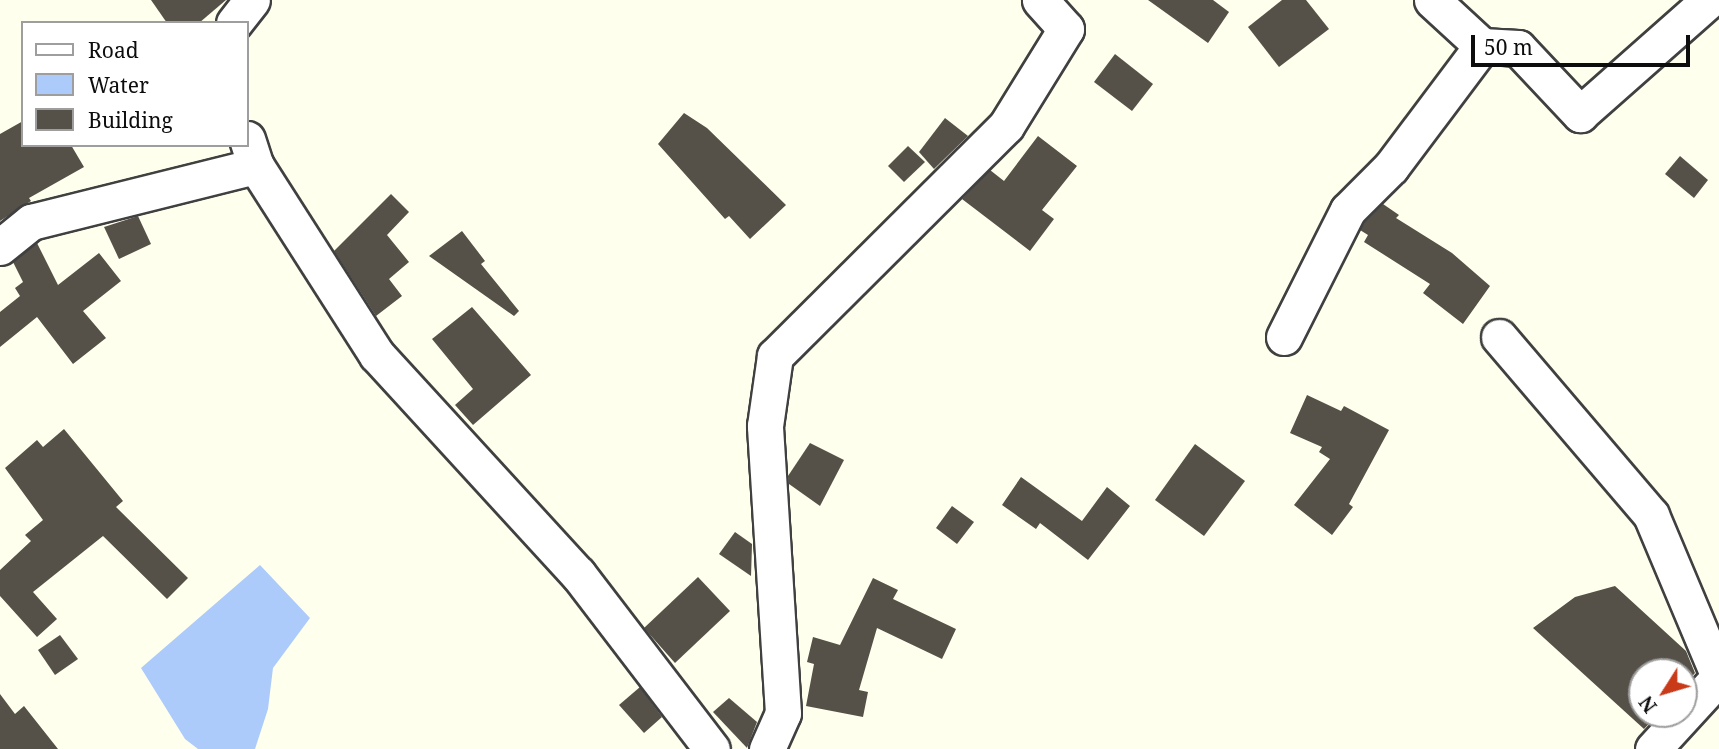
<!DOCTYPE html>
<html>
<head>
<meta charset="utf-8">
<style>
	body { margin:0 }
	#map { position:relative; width:1719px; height:749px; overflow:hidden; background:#feffed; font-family:"Noto Serif",serif }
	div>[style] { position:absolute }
	.water>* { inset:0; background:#accbfb }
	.building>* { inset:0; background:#565148 }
	.roads { filter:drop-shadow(2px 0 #404040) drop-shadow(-2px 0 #404040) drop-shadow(0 2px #404040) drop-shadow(0 -2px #404040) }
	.minor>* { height:35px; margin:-17.5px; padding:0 17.5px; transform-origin:17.5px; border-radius:17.5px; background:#fff }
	span { translate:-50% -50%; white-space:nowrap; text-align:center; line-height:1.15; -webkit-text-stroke:7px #fff; paint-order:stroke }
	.legend { position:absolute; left:21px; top:21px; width:228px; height:126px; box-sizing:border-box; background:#fff; border:2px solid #9e9e9e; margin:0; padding:9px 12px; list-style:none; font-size:21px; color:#0d0d0d }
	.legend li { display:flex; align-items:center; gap:14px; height:35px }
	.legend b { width:35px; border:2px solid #9e9e9e }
	.north { position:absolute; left:1628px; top:658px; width:70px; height:70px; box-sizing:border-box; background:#fff; border:2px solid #9e9e9e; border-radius:50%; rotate:233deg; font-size:19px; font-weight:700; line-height:28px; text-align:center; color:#0d0d0d }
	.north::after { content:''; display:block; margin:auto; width:24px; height:32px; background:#c93a19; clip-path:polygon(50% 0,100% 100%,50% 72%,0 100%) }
	.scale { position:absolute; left:1471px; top:35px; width:219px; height:32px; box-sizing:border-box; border:4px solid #0d0d0d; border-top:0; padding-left:9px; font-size:21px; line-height:24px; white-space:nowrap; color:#0d0d0d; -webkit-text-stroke:5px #fff; paint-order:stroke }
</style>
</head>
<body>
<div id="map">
	<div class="water">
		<i style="clip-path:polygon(260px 565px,310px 618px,273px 668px,268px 709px,255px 749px,198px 749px,185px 739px,141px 668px)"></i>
	</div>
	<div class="building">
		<i style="clip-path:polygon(151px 0,226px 0,199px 23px,167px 23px)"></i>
		<i style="clip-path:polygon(1148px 0,1213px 0,1229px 12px,1208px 43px)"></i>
		<i style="clip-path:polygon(1282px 0,1306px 0,1329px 29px,1279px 67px,1248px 27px)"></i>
		<i style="clip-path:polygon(1115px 54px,1153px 84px,1132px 111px,1094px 82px)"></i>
		<i style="clip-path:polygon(684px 113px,707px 128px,786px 205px,750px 239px,729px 216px,725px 219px,658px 144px)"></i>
		<i style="clip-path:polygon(945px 118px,968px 136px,934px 169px,919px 152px)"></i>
		<i style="clip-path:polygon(23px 121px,23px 145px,71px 145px,84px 167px,29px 198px,31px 201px,0 221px,0 134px)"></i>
		<i style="clip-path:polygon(1038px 136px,1077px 166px,1042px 210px,1054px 219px,1030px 251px,962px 199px,990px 170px,1004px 181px)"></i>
		<i style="clip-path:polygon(908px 146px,925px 162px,904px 182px,888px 166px)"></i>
		<i style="clip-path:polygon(1680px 156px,1708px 180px,1694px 198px,1665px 174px)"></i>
		<i style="clip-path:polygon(391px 194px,409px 212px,387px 235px,409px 262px,389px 279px,402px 296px,376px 316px,334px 251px)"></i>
		<i style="clip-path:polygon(1383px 204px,1399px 215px,1396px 218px,1452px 253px,1490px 286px,1463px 324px,1423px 293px,1430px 284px,1364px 242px,1368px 235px,1360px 230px,1365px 222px)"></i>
		<i style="clip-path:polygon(138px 216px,151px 244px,119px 259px,104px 227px)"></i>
		<i style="clip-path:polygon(462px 231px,485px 261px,481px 264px,519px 311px,514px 316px,429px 256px)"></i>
		<i style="clip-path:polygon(37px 243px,58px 285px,99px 253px,121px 281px,83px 311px,106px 338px,73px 364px,37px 317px,0 347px,0 312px,20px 296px,15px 288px,23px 282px,13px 262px)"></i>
		<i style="clip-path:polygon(472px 307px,531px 375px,473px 425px,455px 405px,473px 389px,432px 339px)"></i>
		<i style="clip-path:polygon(1307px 395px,1341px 411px,1344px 406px,1389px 430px,1349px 504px,1353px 507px,1332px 535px,1294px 505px,1330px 459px,1319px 452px,1322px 447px,1290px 433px)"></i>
		<i style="clip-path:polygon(64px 429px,123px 501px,116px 507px,188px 578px,167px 599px,103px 536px,33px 592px,57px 619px,37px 637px,0 596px,0 570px,31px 541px,25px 535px,43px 520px,5px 468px,37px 440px,43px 447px)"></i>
		<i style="clip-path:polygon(810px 443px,844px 460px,820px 506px,789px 484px,788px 476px)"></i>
		<i style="clip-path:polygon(1195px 444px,1245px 481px,1204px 536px,1155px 500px)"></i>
		<i style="clip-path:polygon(1021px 477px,1082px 521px,1107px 487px,1130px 506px,1088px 560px,1040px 523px,1036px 529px,1002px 505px)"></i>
		<i style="clip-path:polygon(952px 506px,974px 522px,957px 544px,936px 528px)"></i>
		<i style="clip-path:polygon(735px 532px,752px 544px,751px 576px,719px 554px)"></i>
		<i style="clip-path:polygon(698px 577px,730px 611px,675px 663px,644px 628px)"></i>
		<i style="clip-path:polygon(873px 578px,898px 590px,893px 599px,956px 629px,942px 659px,877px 628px,859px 690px,868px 692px,863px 717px,806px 706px,814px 664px,807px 662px,813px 637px,840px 645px)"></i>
		<i style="clip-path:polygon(1615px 586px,1686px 651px,1695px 673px,1684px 685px,1684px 672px,1642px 672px,1642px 714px,1658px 714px,1644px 729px,1533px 628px,1575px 597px)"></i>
		<i style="clip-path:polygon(60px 635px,78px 659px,55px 675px,38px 650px)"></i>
		<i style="clip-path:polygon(640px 687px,662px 717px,644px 733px,619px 705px)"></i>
		<i style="clip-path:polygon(0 694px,15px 714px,24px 706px,58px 749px,0 749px)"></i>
		<i style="clip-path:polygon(729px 698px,757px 722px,747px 748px,713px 712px)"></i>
	</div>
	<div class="roads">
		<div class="minor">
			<i style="left:1432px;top:0;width:68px;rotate:42.6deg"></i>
			<i style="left:1482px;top:46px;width:36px;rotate:3deg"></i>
			<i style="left:1518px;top:48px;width:91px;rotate:46.8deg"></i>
			<i style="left:1580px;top:114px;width:172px;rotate:-41.5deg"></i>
			<i style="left:234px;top:23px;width:29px;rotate:-52deg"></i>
			<i style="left:247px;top:139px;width:28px;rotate:72deg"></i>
			<i style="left:256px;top:166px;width:224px;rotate:57.4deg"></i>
			<i style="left:377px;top:355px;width:297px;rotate:47.5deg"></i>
			<i style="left:578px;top:574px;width:220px;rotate:52.6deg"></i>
			<i style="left:0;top:247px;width:40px;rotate:-39deg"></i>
			<i style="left:31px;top:222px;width:232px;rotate:-14deg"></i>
			<i style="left:1284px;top:337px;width:142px;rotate:-63.3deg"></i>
			<i style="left:1348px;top:210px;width:61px;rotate:-45deg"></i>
			<i style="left:1391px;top:167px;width:151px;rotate:-53.1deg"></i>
			<i style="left:1499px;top:337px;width:234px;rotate:49.5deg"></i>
			<i style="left:1651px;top:515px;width:176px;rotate:67.2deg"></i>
			<i style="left:767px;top:749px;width:39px;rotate:-66deg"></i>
			<i style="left:783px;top:713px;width:288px;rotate:-93.6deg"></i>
			<i style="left:765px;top:426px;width:71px;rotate:-81.9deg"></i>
			<i style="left:775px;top:356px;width:326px;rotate:-44.9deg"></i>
			<i style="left:1006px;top:126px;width:114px;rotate:-58.3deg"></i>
			<i style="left:1066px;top:29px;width:39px;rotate:-132deg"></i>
			<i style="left:1653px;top:749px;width:98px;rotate:-47.5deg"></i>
		</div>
	</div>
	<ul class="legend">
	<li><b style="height:9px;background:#fff"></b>Road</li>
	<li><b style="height:19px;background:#accbfb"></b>Water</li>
	<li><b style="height:19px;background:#565148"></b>Building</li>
	</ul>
	<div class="north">N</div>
	<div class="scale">50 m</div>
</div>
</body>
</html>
